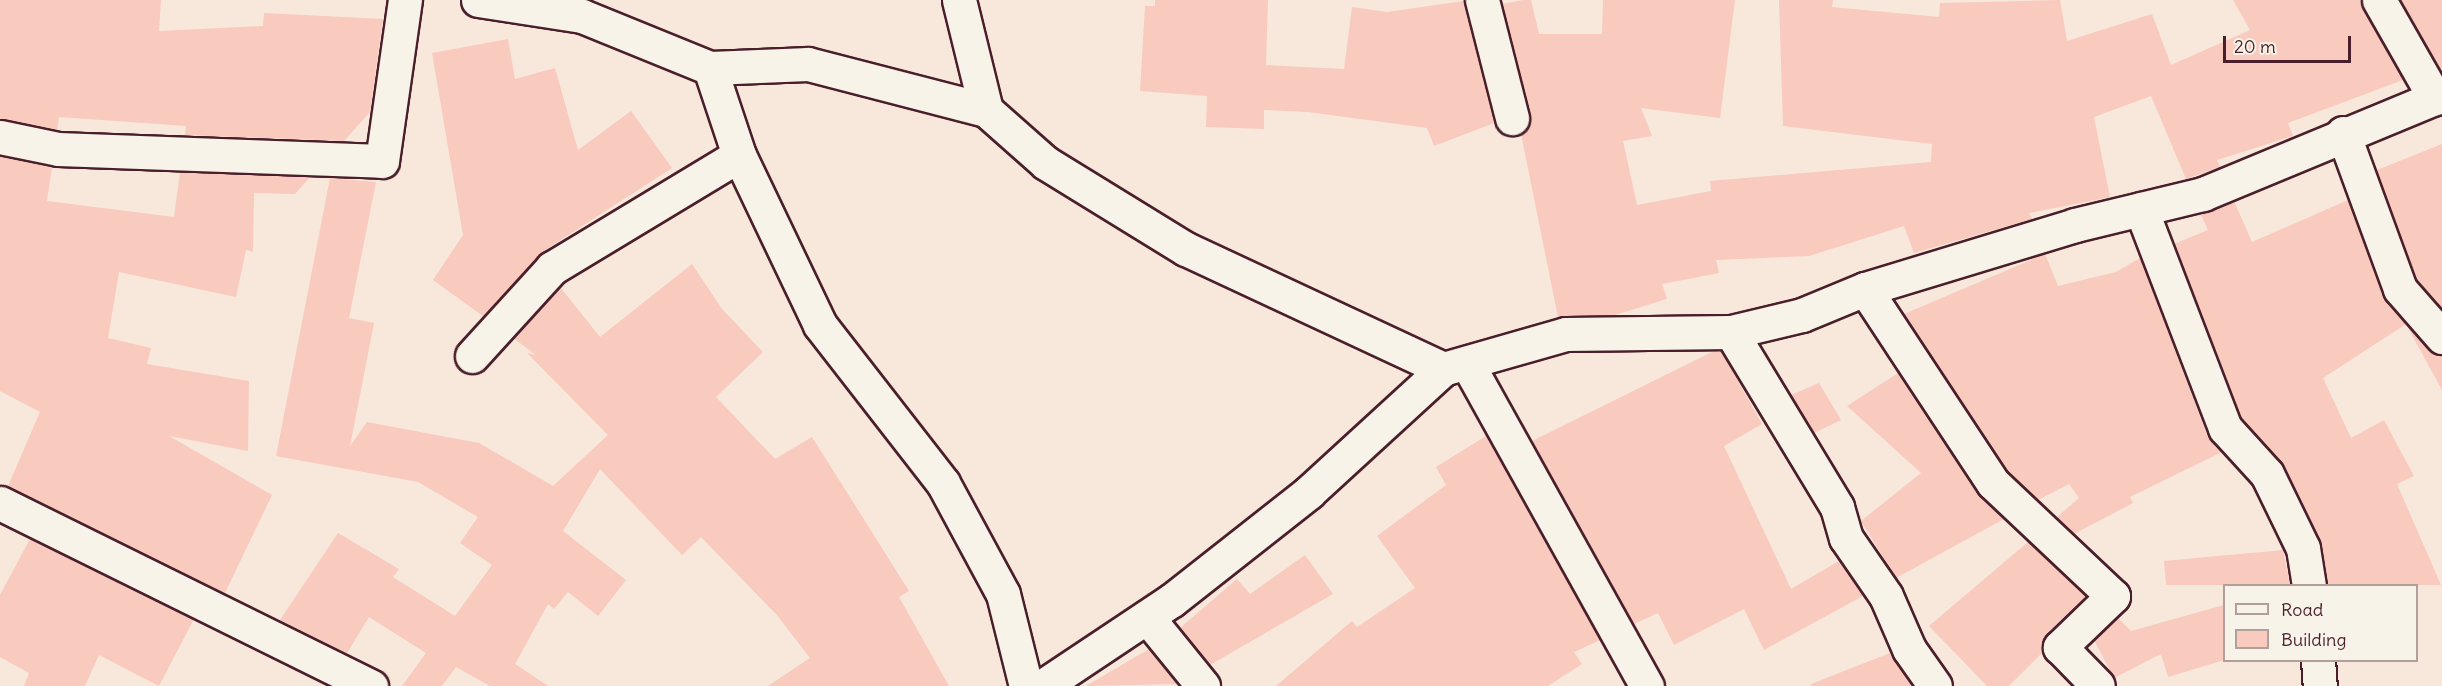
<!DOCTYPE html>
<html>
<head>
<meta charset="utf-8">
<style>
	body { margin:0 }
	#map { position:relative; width:2442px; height:686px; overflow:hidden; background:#f8e7db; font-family:Delius,sans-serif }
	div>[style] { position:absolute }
	.building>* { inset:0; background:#f9cabe }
	.roads { filter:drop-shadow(2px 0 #4a1f2b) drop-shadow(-2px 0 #4a1f2b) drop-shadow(0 2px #4a1f2b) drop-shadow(0 -2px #4a1f2b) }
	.minor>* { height:33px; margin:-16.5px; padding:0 16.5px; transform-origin:16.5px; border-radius:16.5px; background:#f7f3e8 }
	span { translate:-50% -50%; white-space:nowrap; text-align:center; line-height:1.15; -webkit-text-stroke:4.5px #f7f3e8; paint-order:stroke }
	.legend { position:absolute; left:2223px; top:584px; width:195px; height:78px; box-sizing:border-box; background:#f7f3e8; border:2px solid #b29e9c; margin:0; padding:8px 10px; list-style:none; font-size:18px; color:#4a1f2b }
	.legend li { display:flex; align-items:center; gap:12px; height:30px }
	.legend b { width:30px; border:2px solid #b29e9c }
	.scale { position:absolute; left:2223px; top:36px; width:128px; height:27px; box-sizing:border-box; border:3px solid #4a1f2b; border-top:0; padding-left:8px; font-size:18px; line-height:21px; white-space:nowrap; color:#4a1f2b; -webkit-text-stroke:4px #f7f3e8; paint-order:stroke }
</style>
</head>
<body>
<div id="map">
	<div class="building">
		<i style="clip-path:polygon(0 0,161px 0,159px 31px,263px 26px,264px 13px,383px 19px,370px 112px,344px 141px,185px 135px,186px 126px,59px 117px,57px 130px,0 119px)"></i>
		<i style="clip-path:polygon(1155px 0,1268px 0,1266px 65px,1344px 69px,1352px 7px,1387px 12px,1464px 1px,1494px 123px,1434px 146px,1427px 128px,1308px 112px,1264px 110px,1264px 129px,1206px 127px,1207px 96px,1140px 91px,1145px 6px,1155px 6px)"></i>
		<i style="clip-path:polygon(1523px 0,1531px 0,1539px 34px,1602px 34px,1603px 0,1735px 0,1720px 118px,1641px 108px,1652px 136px,1623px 141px,1637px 205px,1711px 191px,1710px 181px,1931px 162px,1932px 144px,1783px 126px,1779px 0,1833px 0,1832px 7px,1939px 17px,1940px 3px,2060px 0,2067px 41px,2152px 14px,2171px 65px,2250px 30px,2233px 0,2360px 0,2403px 80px,2288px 123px,2293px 136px,2217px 160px,2220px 167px,2186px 179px,2151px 96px,2094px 117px,2110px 197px,2029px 213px,2032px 219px,1914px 253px,1904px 226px,1809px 256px,1716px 260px,1719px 273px,1662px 284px,1667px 299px,1615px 315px,1558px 317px,1521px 134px,1530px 113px,1502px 4px)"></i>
		<i style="clip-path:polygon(2401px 0,2442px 0,2442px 69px,2440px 69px)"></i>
		<i style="clip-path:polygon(508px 39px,515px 79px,555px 68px,578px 150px,631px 111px,672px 168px,542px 252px,483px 316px,433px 280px,463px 235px,432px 53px)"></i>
		<i style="clip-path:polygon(2442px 144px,2442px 309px,2416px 279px,2377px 170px)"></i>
		<i style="clip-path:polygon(0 156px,52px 167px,47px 201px,174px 217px,180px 172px,310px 177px,295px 194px,254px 193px,253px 252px,246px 250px,236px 297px,119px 272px,108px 338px,151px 348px,147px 364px,249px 381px,248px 451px,169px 436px,272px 495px,225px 593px,8px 486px,40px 412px,0 391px)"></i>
		<i style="clip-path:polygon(330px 178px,376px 182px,349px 318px,374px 323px,350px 446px,367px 422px,479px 443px,553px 486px,608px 435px,527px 353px,536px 355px,513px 338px,560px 287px,600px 337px,692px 264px,722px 309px,763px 352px,716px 397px,775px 459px,812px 437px,909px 591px,899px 597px,949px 686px,768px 686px,810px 658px,776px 614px,701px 537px,682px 555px,600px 469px,563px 531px,626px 580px,598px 616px,568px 592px,554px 609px,548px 604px,515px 664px,548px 686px,490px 686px,456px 667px,442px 686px,402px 686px,426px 653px,369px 617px,347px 653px,280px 620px,338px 533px,399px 569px,393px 577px,455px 616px,492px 565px,460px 543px,478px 517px,418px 482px,276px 456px)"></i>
		<i style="clip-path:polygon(2348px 200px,2386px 301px,2428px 349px,2442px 355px,2442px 390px,2406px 324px,2323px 378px,2351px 438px,2384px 420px,2414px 476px,2397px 484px,2441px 585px,2327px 585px,2320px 540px,2284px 466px,2241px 418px,2174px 244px,2208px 230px,2201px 215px,2234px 201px,2252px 242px)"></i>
		<i style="clip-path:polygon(2045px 254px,2058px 286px,2116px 272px,2140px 258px,2207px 435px,2222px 452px,2130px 497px,2133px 503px,2074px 534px,2057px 517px,2079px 498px,2069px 484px,2038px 500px,2007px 471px,1904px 314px)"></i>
		<i style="clip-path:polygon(1714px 351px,1721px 351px,1762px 424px,1724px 446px,1791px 589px,1839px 561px,1863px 596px,1764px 650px,1744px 609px,1674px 645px,1658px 613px,1634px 624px,1532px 441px)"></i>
		<i style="clip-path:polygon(1898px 373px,1977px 493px,2004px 519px,1896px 578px,1861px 521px,1921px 473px,1847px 406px)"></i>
		<i style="clip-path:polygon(1819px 383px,1841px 420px,1814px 433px,1791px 395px)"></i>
		<i style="clip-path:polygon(1486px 436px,1600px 640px,1574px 652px,1582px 664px,1548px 686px,1276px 686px,1352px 621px,1357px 627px,1415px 588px,1377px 536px,1446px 485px,1436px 467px)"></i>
		<i style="clip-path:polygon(30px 539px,194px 619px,159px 686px,99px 655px,85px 686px,24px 686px,29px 673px,0 657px,0 595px)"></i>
		<i style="clip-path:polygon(2028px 542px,2086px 596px,2047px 633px,2042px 653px,2009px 686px,1987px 686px,1929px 626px)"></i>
		<i style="clip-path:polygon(2283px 550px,2290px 585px,2166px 585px,2164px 561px)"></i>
		<i style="clip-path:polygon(1305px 555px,1333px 594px,1210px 665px,1180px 628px,1237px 579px,1250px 594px)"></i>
		<i style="clip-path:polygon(2224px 605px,2224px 660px,2168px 677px,2161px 654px,2114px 678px,2094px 640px,2118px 618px,2131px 631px)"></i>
		<i style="clip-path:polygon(1149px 649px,1178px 684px,1086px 686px)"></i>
		<i style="clip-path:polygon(1890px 653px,1912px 686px,1811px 686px,1811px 684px)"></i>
	</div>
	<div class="roads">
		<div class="minor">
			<i style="left:478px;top:0;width:105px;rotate:8.7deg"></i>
			<i style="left:582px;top:16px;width:138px;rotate:22.1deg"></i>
			<i style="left:710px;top:68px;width:98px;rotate:-2.3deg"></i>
			<i style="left:808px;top:64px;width:184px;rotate:14.5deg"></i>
			<i style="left:986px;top:110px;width:80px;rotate:41.5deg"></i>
			<i style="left:1046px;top:163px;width:164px;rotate:31.6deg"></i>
			<i style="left:1186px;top:249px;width:284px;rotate:25deg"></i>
			<i style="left:959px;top:0;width:113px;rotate:76.2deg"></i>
			<i style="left:1482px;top:0;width:122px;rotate:75.7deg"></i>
			<i style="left:2379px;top:0;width:113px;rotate:60.3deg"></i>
			<i style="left:710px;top:68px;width:92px;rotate:71.6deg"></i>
			<i style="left:739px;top:155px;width:188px;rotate:64.5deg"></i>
			<i style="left:820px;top:325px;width:200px;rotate:52.1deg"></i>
			<i style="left:943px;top:483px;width:126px;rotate:61.6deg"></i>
			<i style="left:1003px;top:594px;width:95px;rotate:76deg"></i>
			<i style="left:2343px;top:133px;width:166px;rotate:69.9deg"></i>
			<i style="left:2400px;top:289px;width:64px;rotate:48.8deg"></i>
			<i style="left:0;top:137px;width:59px;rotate:11.7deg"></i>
			<i style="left:58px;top:149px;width:324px;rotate:2.1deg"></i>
			<i style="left:382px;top:161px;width:163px;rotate:-81.9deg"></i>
			<i style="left:2141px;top:209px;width:235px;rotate:69deg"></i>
			<i style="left:2225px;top:428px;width:62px;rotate:47.6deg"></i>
			<i style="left:2267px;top:474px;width:82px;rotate:64.1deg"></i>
			<i style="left:2303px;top:548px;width:38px;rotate:81deg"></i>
			<i style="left:1865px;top:289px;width:232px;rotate:56.6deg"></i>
			<i style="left:1993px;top:483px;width:165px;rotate:43.3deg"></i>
			<i style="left:2113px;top:596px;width:74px;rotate:136.1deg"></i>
			<i style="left:2060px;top:647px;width:54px;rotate:45.7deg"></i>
			<i style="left:1731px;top:332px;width:205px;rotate:58.8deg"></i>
			<i style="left:1837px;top:507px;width:32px;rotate:74deg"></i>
			<i style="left:1846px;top:538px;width:70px;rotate:55.4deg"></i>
			<i style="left:1886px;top:596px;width:58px;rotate:66.5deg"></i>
			<i style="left:1909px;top:649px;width:45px;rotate:54.9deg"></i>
			<i style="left:472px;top:356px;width:119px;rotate:-47.7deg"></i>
			<i style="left:552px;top:268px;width:218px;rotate:-31.1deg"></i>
			<i style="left:1467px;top:363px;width:370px;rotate:60.9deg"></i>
			<i style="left:0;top:503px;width:414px;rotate:26.3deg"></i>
			<i style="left:1147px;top:617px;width:89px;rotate:50.9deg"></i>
			<i style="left:2318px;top:660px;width:26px;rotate:86deg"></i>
			<i style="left:1043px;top:686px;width:155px;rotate:-33.7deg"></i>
			<i style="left:1172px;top:600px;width:174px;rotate:-38.2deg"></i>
			<i style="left:1309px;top:492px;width:182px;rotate:-42.5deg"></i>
			<i style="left:1443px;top:369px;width:128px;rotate:-15.9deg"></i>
			<i style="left:1566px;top:334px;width:165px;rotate:-0.7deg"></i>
			<i style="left:1731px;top:332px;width:73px;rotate:-13.5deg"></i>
			<i style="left:1802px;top:315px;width:68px;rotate:-22.4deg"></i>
			<i style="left:1865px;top:289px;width:220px;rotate:-16.9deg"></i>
			<i style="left:2075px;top:225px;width:132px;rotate:-13.6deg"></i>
			<i style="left:2203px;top:194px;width:259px;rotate:-22.5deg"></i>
		</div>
	</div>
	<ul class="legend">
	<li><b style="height:8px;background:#f7f3e8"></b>Road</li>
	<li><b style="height:16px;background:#f9cabe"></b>Building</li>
	</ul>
	<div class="scale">20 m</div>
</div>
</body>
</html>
